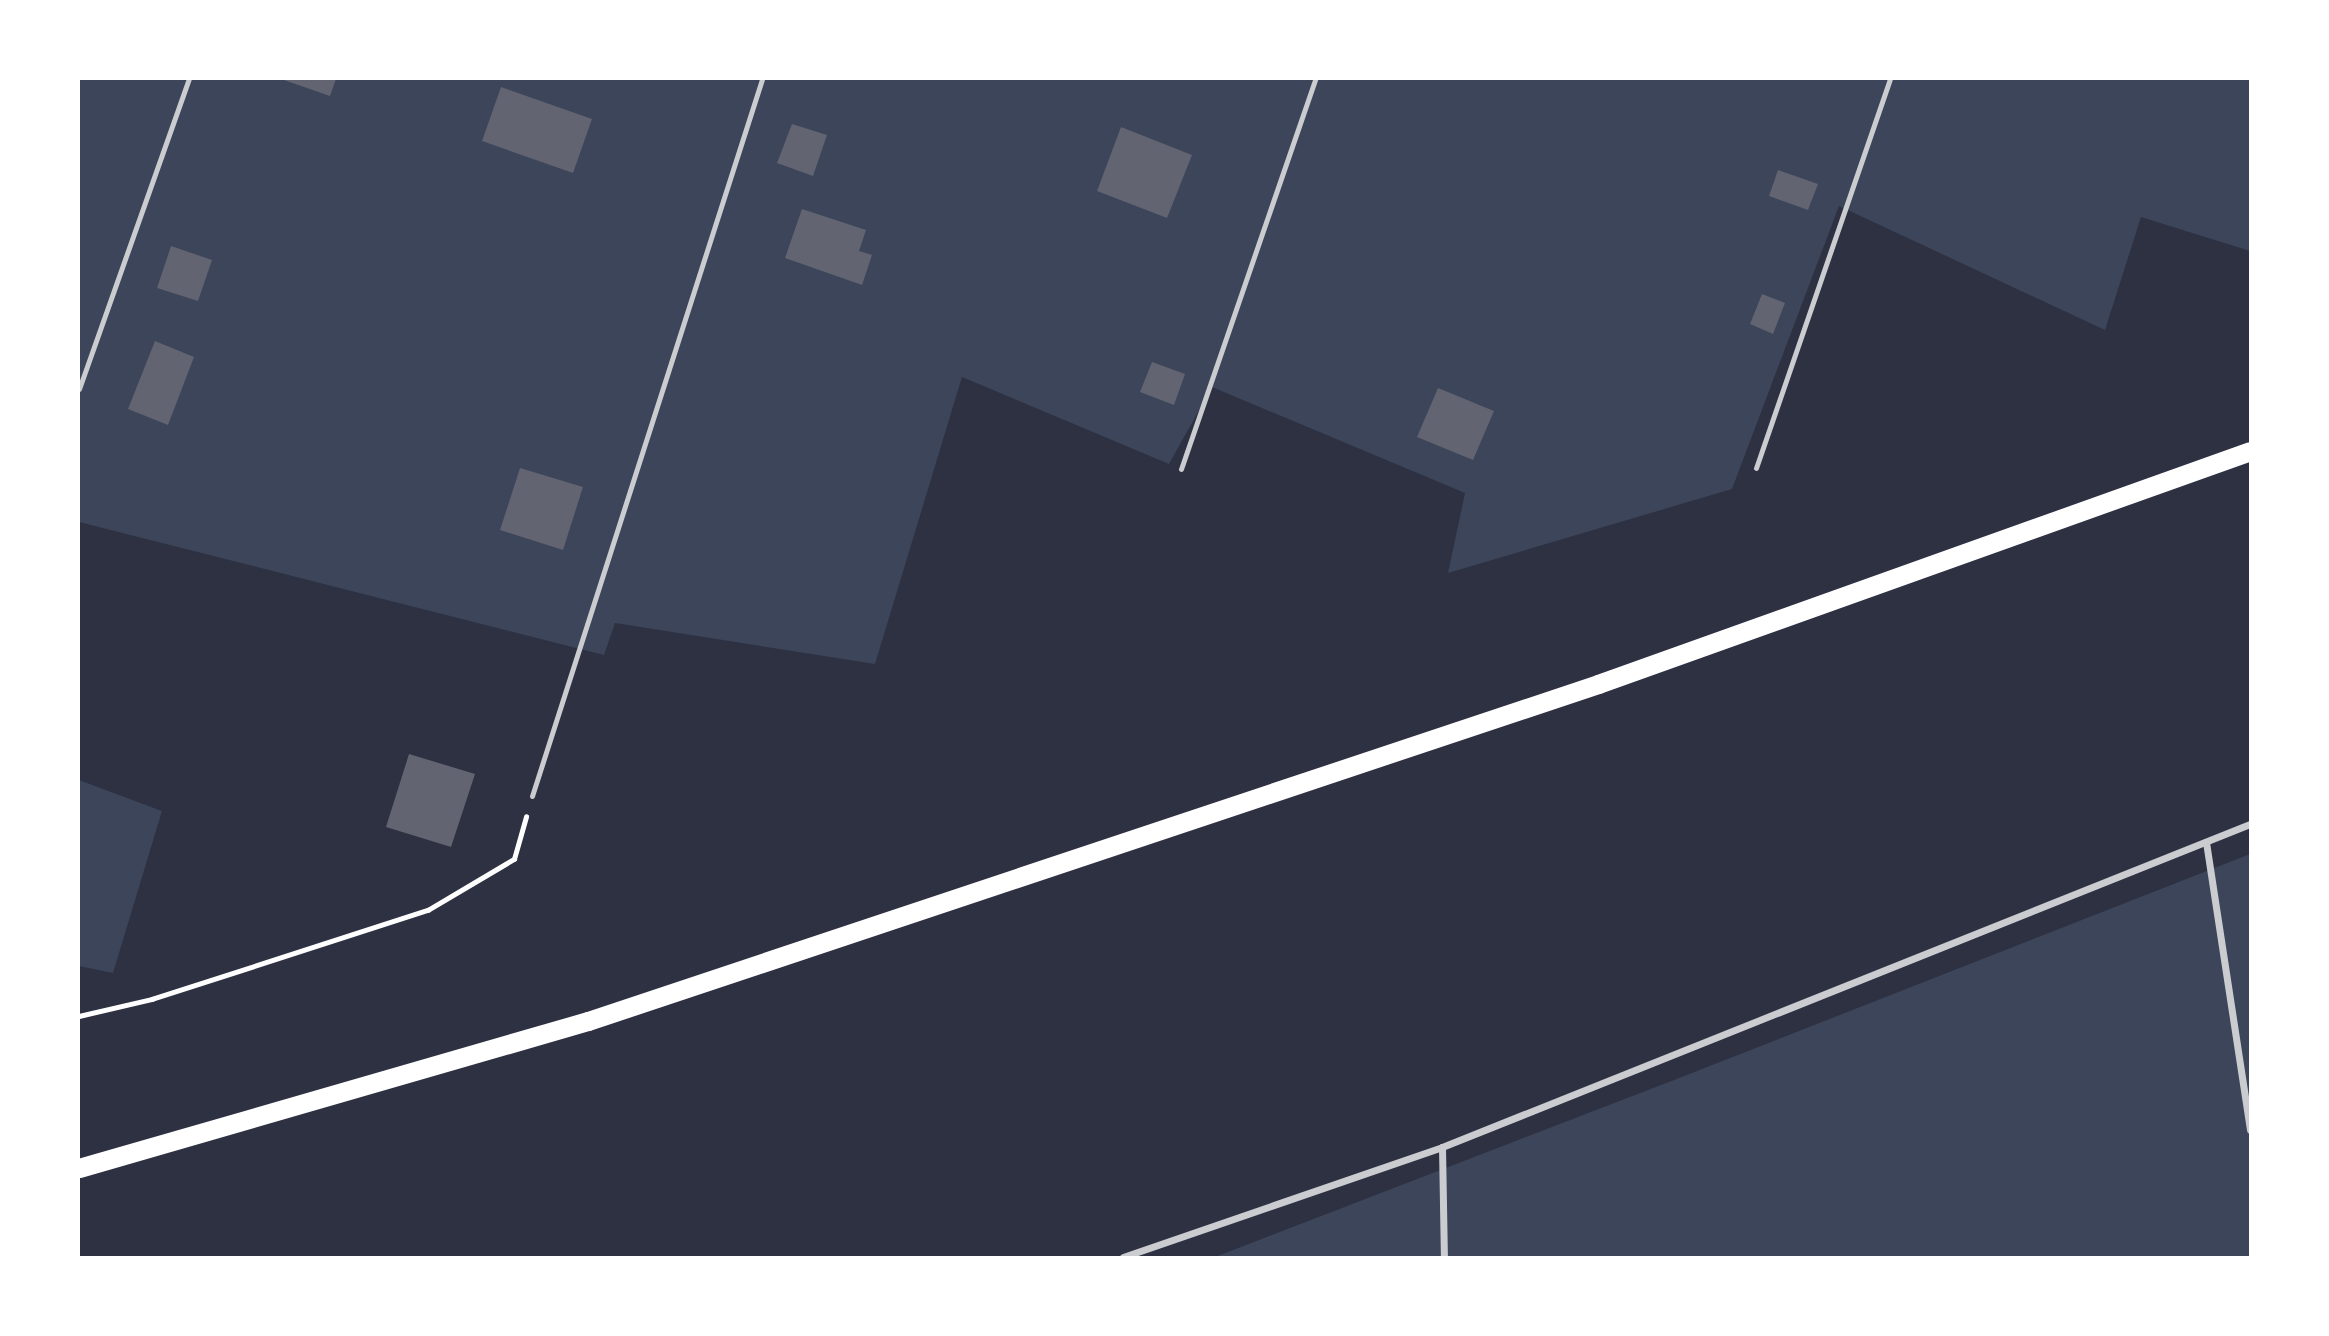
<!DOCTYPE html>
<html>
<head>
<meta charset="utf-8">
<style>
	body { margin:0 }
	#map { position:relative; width:2329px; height:1336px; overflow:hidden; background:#2d3142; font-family:Helvetica,sans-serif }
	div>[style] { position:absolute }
	.green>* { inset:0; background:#3c4559 }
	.building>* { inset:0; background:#626471 }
	.path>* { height:4.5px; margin:-2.25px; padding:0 2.25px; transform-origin:2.25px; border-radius:2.25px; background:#fff }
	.service>* { height:5px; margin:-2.5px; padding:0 2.5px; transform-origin:2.5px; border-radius:2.5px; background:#caccd0 }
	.minor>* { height:7px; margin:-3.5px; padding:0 3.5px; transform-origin:3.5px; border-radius:3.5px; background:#caccd0 }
	.trunk>* { height:19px; margin:-9.5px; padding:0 9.5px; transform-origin:9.5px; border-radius:9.5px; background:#fff }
	span { translate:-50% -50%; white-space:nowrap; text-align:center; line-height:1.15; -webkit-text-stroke:7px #fff; paint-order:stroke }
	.frame { position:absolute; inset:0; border:80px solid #fff; pointer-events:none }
</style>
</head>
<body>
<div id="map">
	<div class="green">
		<i style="clip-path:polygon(79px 79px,2250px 79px,2250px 251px,2141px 217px,2105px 330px,1839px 206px,1732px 489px,1448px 573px,1465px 493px,1212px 387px,1169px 464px,962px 377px,875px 664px,615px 623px,604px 655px,79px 522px)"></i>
		<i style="clip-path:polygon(79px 780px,162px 811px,113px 973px,79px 966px)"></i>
		<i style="clip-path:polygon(2250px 854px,2250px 1257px,1215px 1257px,1674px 1080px)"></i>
	</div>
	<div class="building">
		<i style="clip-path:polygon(281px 79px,336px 79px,330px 96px)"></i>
		<i style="clip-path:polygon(501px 87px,592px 119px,573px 173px,482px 141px)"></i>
		<i style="clip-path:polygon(792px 124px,827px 135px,813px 176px,777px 163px)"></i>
		<i style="clip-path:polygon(1121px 127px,1192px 155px,1167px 218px,1097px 191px)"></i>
		<i style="clip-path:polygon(1778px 170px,1818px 184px,1808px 210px,1769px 196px)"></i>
		<i style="clip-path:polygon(802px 209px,866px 230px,859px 251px,872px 255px,862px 285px,785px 258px)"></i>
		<i style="clip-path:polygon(171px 246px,212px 260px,198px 301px,157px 288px)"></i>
		<i style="clip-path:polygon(1762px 294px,1785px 303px,1773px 334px,1750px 324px)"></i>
		<i style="clip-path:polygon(155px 341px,194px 357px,168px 425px,128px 409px)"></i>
		<i style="clip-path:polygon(1152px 362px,1185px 374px,1174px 405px,1140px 392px)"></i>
		<i style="clip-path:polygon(1438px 388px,1494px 411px,1473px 460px,1417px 437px)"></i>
		<i style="clip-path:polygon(520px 468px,583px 487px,563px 550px,500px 530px)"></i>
		<i style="clip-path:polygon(409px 754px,475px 774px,451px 847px,386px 827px)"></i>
	</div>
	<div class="path">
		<i style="left:79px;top:1016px;width:75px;rotate:-13.1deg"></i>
		<i style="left:152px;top:999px;width:290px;rotate:-17.9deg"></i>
		<i style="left:428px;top:910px;width:100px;rotate:-30.7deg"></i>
		<i style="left:514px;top:859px;width:44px;rotate:-74.1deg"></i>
	</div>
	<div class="service">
		<i style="left:79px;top:389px;width:329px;rotate:-70.5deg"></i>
		<i style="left:1756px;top:468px;width:411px;rotate:-71deg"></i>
		<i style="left:1181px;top:469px;width:412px;rotate:-71deg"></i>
		<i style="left:532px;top:796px;width:753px;rotate:-72.21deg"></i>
	</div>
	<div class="minor">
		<i style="left:2206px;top:842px;width:291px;rotate:81.3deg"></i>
		<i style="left:1442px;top:1147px;width:110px;rotate:89deg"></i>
		<i style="left:1123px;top:1257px;width:337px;rotate:-19deg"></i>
		<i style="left:1442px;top:1147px;width:870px;rotate:-21.79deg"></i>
	</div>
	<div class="trunk">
		<i style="left:79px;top:1168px;width:530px;rotate:-16.11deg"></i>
		<i style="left:588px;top:1021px;width:1065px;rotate:-18.45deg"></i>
		<i style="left:1598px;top:684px;width:692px;rotate:-19.66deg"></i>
	</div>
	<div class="frame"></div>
</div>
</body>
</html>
